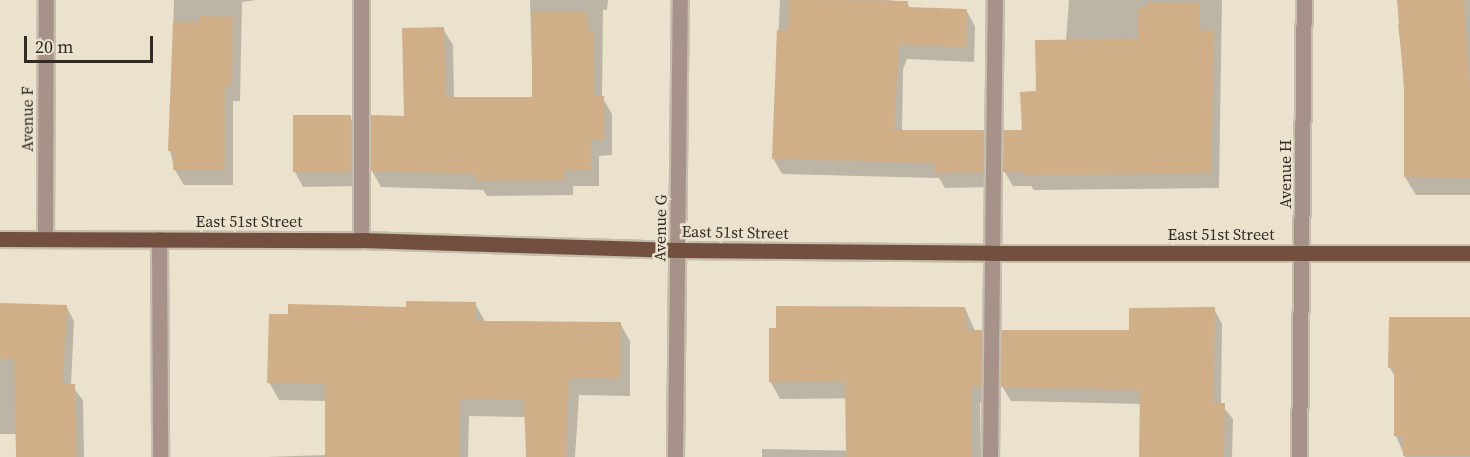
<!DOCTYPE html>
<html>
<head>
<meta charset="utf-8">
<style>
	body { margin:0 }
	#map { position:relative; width:1470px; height:457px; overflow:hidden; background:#ebe2ce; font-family:"Source Serif 4",serif }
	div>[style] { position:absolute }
	.shadow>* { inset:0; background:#0003 }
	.building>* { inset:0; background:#d0ae88 }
	.roads { filter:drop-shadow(2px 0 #c6beac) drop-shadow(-2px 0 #c6beac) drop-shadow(0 2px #c6beac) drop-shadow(0 -2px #c6beac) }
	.minor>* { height:15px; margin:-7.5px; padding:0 7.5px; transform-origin:7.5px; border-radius:7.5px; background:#a79289 }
	.major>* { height:15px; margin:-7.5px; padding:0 7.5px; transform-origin:7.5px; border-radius:7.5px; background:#734f40 }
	span { translate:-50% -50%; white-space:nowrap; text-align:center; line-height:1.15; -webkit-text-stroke:5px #ebe2ce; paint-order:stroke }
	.street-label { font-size:16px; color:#302c25 }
	.scale { position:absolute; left:24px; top:36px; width:129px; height:27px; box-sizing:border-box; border:3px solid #302c25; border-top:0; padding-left:8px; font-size:18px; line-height:21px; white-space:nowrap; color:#302c25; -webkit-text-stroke:4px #ebe2ce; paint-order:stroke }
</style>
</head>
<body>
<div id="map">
	<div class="shadow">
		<i style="clip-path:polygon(174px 0,256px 0,242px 2px,240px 101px,233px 101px,233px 185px,184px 185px,175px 170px,170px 151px)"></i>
		<i style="clip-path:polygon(530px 0,608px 0,607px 10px,603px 10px,602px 97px,612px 114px,612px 155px,599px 156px,599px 186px,573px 186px,573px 195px,487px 196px,483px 190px,381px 187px,372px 171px,406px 117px,443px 29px,453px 45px,454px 99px,533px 98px)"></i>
		<i style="clip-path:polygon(780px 0,886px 0,907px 2px,910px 8px,966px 10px,975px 26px,974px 62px,907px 59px,903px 69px,902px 132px,983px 132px,992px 147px,991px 187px,945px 188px,939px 178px,782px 174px,773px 158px)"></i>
		<i style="clip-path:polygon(1069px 0,1222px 0,1219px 188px,1034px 190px,1031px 186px,1013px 186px,1004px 171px,1037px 93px,1066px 41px)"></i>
		<i style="clip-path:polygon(1409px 0,1470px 0,1470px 195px,1416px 195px,1405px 177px,1406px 89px,1398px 25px,1401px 24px)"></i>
		<i style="clip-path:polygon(350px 117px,359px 132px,359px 186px,303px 187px,295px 172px)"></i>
		<i style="clip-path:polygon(475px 304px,485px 321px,620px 323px,630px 341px,630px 396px,579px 395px,575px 457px,527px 457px,526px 417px,469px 416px,468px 457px,266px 457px,326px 455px,326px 401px,279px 400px,269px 382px,408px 309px)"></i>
		<i style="clip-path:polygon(0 306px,66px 306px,74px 321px,71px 385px,83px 400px,84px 457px,17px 457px,17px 434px,0 434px)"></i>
		<i style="clip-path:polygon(965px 308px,975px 331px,981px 331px,991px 349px,990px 404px,980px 403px,981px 457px,926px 457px,876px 398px,780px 399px,770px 381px)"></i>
		<i style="clip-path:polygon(1214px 309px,1222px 324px,1221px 404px,1233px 419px,1232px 457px,1141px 457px,1142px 404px,1011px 401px,1002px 386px,1131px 331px)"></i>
		<i style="clip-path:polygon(1470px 319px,1470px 457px,1405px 457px,1396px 436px,1396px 378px,1390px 368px)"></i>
		<i style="clip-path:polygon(762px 449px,865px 451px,868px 457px,762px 457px)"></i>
	</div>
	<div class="building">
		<i style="clip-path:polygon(789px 0,908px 1px,907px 7px,967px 9px,966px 47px,899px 44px,894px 130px,984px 130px,983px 172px,935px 173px,935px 163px,772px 159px,777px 30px,788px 30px)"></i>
		<i style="clip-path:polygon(1397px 0,1464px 0,1470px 90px,1470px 178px,1404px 177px,1404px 89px)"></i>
		<i style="clip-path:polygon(1147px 2px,1200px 3px,1200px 30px,1214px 30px,1211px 173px,1023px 175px,1023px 171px,1003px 172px,1003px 130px,1022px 130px,1020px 92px,1036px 91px,1035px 40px,1138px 39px,1138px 8px,1147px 8px)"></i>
		<i style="clip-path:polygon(532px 12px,587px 12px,588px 31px,594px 31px,594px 96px,604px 96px,604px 140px,590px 140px,591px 170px,564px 170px,565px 180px,476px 181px,476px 174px,371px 171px,371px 115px,404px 116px,402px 28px,444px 27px,446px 97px,532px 97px)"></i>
		<i style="clip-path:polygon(200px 16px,233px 17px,232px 86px,225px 86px,225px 170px,173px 170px,174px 151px,168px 151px,173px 22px,200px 22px)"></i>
		<i style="clip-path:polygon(293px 115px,351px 115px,351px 172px,293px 172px)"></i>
		<i style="clip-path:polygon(406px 301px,476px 302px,475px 321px,621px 322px,620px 378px,569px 378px,566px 457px,526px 457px,524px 400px,460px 399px,459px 457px,325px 457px,325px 384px,267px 383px,269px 314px,288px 314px,288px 304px,406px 307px)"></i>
		<i style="clip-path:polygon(0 303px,67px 305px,63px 384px,75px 384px,77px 457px,16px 457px,14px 359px,0 359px)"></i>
		<i style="clip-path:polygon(776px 306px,965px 307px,966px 330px,982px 330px,981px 387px,971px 386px,972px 457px,846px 457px,845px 381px,769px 382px,769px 328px,776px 328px)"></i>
		<i style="clip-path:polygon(1215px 307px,1213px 403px,1225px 403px,1224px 457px,1139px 457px,1140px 390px,1001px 387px,1001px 330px,1129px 330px,1129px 308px)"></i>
		<i style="clip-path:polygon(1389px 317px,1470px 317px,1470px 456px,1403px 456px,1403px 436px,1394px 436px,1394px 368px,1388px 368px)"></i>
	</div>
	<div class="roads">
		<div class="minor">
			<i style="left:45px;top:239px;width:239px;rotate:-89.8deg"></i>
			<i style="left:159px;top:239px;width:218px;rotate:89.7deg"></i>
			<i style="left:361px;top:240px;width:240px;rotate:-90deg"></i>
			<i style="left:675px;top:457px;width:457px;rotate:-89.4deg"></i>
			<i style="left:990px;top:457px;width:457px;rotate:-89.4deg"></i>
			<i style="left:1299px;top:457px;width:457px;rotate:-89.4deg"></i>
		</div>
		<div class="major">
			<i style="left:0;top:239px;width:361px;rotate:0.2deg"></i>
			<i style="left:361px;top:240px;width:317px;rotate:1.8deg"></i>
			<i style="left:678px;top:250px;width:314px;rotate:0.5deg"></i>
			<i style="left:992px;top:253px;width:478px"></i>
		</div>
	</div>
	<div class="street-label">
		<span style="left:27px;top:119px;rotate:-90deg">Avenue F</span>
		<span style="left:1285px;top:174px;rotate:-90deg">Avenue H</span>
		<span style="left:249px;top:221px">East 51st Street</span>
		<span style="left:660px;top:228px;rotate:-89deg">Avenue G</span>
		<span style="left:735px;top:232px;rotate:1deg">East 51st Street</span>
		<span style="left:1221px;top:234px">East 51st Street</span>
	</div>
	<div class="scale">20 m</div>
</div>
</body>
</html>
